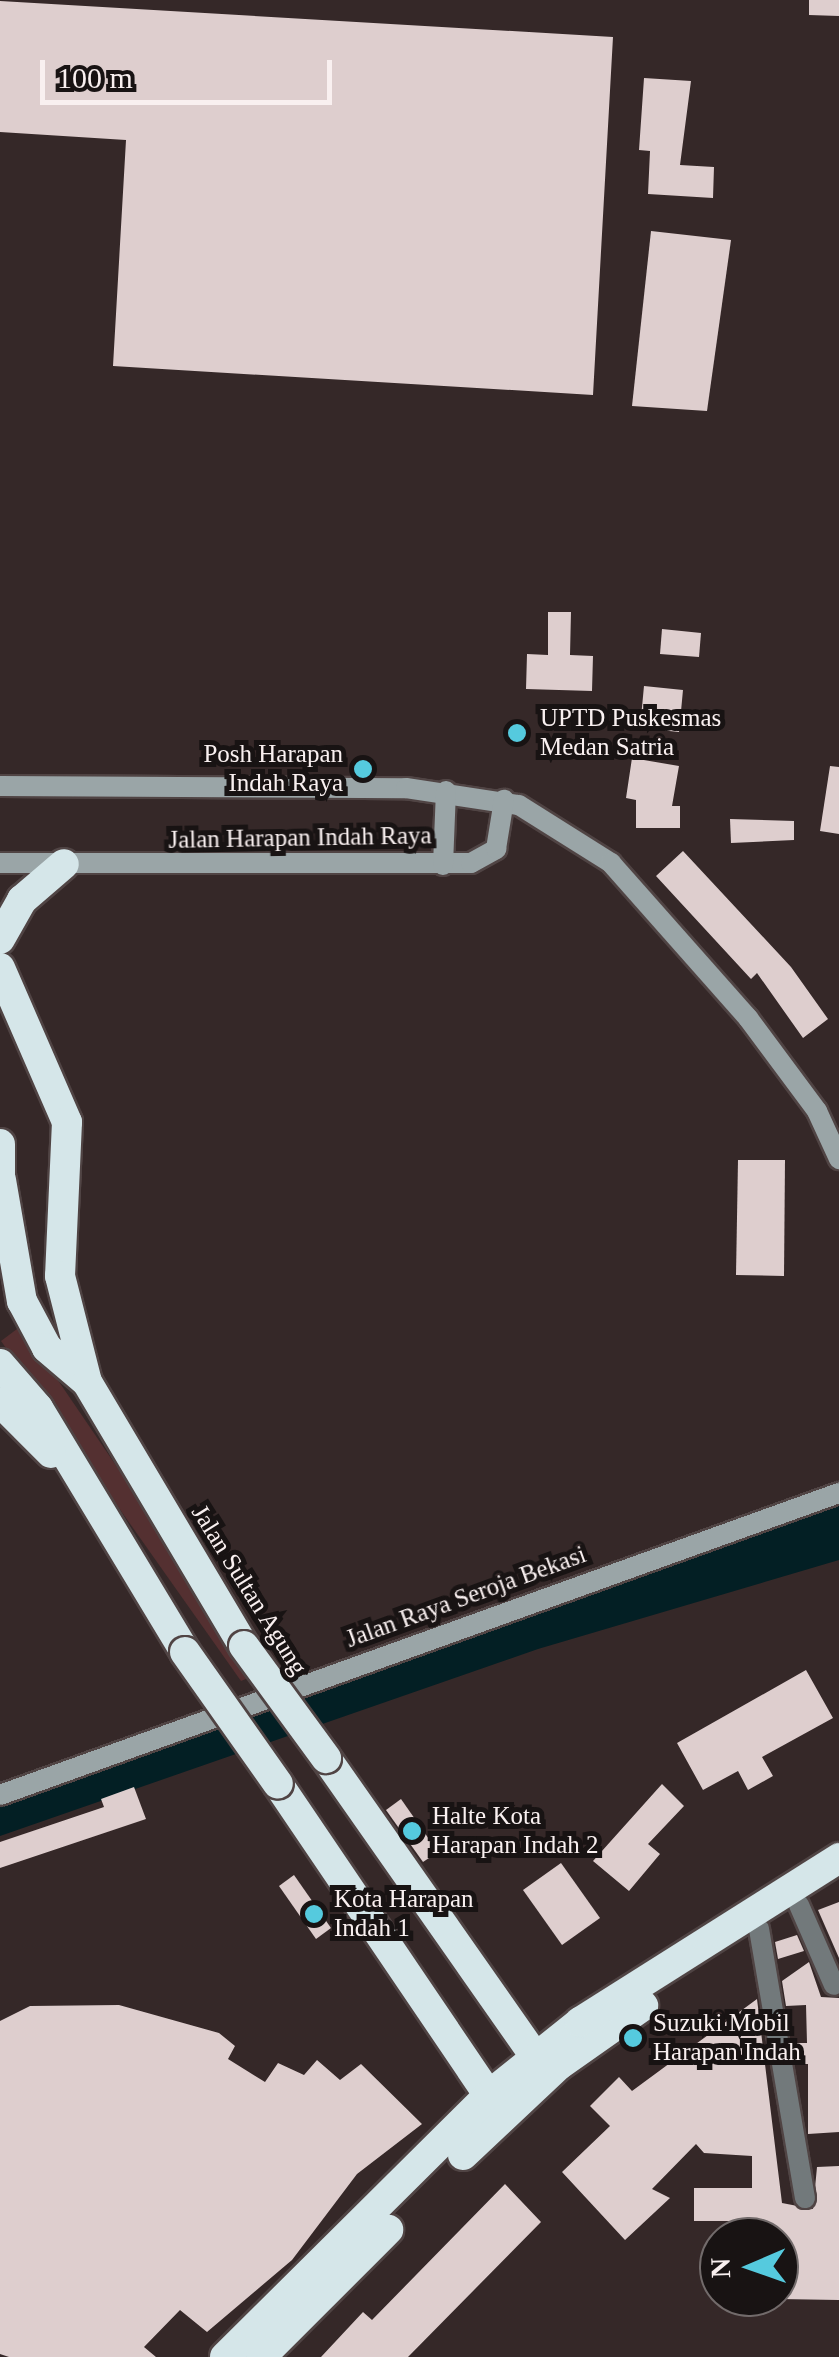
<!DOCTYPE html>
<html>
<head>
<meta charset="utf-8">
<style>
	body { margin:0 }
	#map { position:relative; width:839px; height:2357px; overflow:hidden; background:#352828; font-family:"Times New Roman",serif }
	div>[style] { position:absolute }
	.green>* { inset:0; background:#543031 }
	.water>* { inset:0; background:#031f24 }
	.building>* { inset:0; background:#decece }
	.roads { filter:drop-shadow(2px 0 #504444) drop-shadow(-2px 0 #504444) drop-shadow(0 2px #504444) drop-shadow(0 -2px #504444) }
	.street>* { height:20px; margin:-10px; padding:0 10px; transform-origin:10px; border-radius:10px; background:#72797b }
	.secondary>* { height:20px; margin:-10px; padding:0 10px; transform-origin:10px; border-radius:10px; background:#9aa5a7 }
	.highway>* { height:30px; margin:-15px; padding:0 15px; transform-origin:15px; border-radius:15px; background:#d5e6e9 }
	.bridges { filter:drop-shadow(2px 0 #504444) drop-shadow(-2px 0 #504444) drop-shadow(0 2px #504444) drop-shadow(0 -2px #504444) }
	.highway-bridge>* { height:30px; margin:-15px; padding:0 15px; transform-origin:15px; border-radius:15px; background:#d5e6e9 }
	.dots>* { width:28px; height:28px; translate:-50% -50%; box-sizing:border-box; border:5px solid #181313; border-radius:50% }
	span { translate:-50% -50%; white-space:nowrap; text-align:center; line-height:1.15; -webkit-text-stroke:10px #181313; paint-order:stroke }
	.poi-label { font-size:25px; color:#f9f0f0 }
	.left { translate:0 -50%; text-align:left }
	.right { translate:-100% -50%; text-align:right }
	.street-label { font-size:25px; color:#f9f0f0 }
	.north { position:absolute; left:699px; top:2217px; width:100px; height:100px; box-sizing:border-box; background:#181313; border:2px solid #726b6b; border-radius:50%; rotate:268deg; font-size:28px; font-weight:700; line-height:40px; text-align:center; color:#f9f0f0 }
	.north::after { content:''; display:block; margin:auto; width:35px; height:45px; background:#55cade; clip-path:polygon(50% 0,100% 100%,50% 72%,0 100%) }
	.scale { position:absolute; left:40px; top:60px; width:292px; height:45px; box-sizing:border-box; border:5px solid #f9f0f0; border-top:0; padding-left:12px; font-size:30px; line-height:35px; white-space:nowrap; color:#f9f0f0; -webkit-text-stroke:8px #181313; paint-order:stroke }
</style>
</head>
<body>
<div id="map">
	<div class="green">
		<i style="clip-path:polygon(21px 1326px,258px 1674px,241px 1681px,1px 1341px)"></i>
	</div>
	<div class="water">
		<i style="clip-path:polygon(839px 1493px,839px 1560px,538px 1649px,0 1836px,0 1795px)"></i>
	</div>
	<div class="building">
		<i style="clip-path:polygon(809px 0,839px 0,839px 16px,809px 15px)"></i>
		<i style="clip-path:polygon(0 1px,613px 37px,593px 395px,113px 366px,126px 140px,0 132px)"></i>
		<i style="clip-path:polygon(644px 78px,691px 81px,680px 165px,714px 167px,713px 198px,648px 194px,650px 151px,639px 150px)"></i>
		<i style="clip-path:polygon(651px 231px,731px 240px,707px 411px,632px 406px)"></i>
		<i style="clip-path:polygon(548px 612px,571px 612px,570px 655px,593px 656px,592px 691px,526px 689px,527px 654px,548px 655px)"></i>
		<i style="clip-path:polygon(662px 629px,701px 633px,699px 657px,660px 654px)"></i>
		<i style="clip-path:polygon(644px 686px,683px 690px,679px 732px,640px 728px)"></i>
		<i style="clip-path:polygon(632px 758px,679px 766px,672px 806px,680px 806px,680px 828px,636px 828px,636px 800px,626px 798px)"></i>
		<i style="clip-path:polygon(830px 766px,839px 767px,839px 834px,820px 831px)"></i>
		<i style="clip-path:polygon(730px 819px,794px 821px,794px 840px,731px 843px)"></i>
		<i style="clip-path:polygon(683px 851px,791px 967px,828px 1019px,803px 1038px,757px 973px,751px 979px,656px 876px)"></i>
		<i style="clip-path:polygon(738px 1160px,785px 1160px,784px 1276px,736px 1275px)"></i>
		<i style="clip-path:polygon(806px 1670px,833px 1718px,762px 1757px,773px 1776px,748px 1790px,738px 1771px,703px 1790px,677px 1743px)"></i>
		<i style="clip-path:polygon(662px 1784px,684px 1806px,648px 1844px,660px 1854px,629px 1891px,593px 1861px)"></i>
		<i style="clip-path:polygon(134px 1787px,146px 1819px,0 1868px,0 1842px,104px 1807px,101px 1799px)"></i>
		<i style="clip-path:polygon(401px 1799px,438px 1852px,423px 1862px,386px 1810px)"></i>
		<i style="clip-path:polygon(561px 1863px,600px 1918px,562px 1945px,523px 1890px)"></i>
		<i style="clip-path:polygon(294px 1875px,331px 1928px,316px 1939px,279px 1886px)"></i>
		<i style="clip-path:polygon(839px 1902px,839px 1958px,818px 1910px)"></i>
		<i style="clip-path:polygon(797px 1935px,804px 1951px,778px 1959px,775px 1942px)"></i>
		<i style="clip-path:polygon(809px 1962px,821px 1997px,839px 1998px,839px 2132px,808px 2134px,808px 2064px,796px 2064px,793px 2043px,807px 2043px,806px 2005px,786px 2006px,782px 1981px)"></i>
		<i style="clip-path:polygon(757px 1999px,782px 2203px,813px 2209px,817px 2167px,839px 2166px,839px 2300px,779px 2299px,779px 2237px,736px 2237px,735px 2221px,694px 2221px,694px 2188px,752px 2188px,752px 2156px,704px 2153px,696px 2144px,652px 2189px,670px 2198px,625px 2240px,562px 2172px,610px 2126px,590px 2106px,619px 2077px,632px 2091px)"></i>
		<i style="clip-path:polygon(119px 2005px,219px 2033px,235px 2046px,228px 2059px,265px 2082px,278px 2063px,304px 2075px,317px 2060px,340px 2080px,361px 2064px,422px 2124px,357px 2174px,292px 2260px,207px 2332px,180px 2310px,144px 2347px,156px 2357px,9px 2357px,0 2354px,0 2021px,30px 2006px)"></i>
		<i style="clip-path:polygon(505px 2184px,541px 2222px,408px 2357px,321px 2357px,363px 2312px,372px 2320px)"></i>
	</div>
	<div class="roads">
		<div class="street">
			<i style="left:799px;top:1905px;width:87px;rotate:66.4deg"></i>
			<i style="left:759px;top:1929px;width:273px;rotate:80.3deg"></i>
		</div>
		<div class="secondary">
			<i style="left:0;top:786px;width:406px;rotate:0.3deg"></i>
			<i style="left:406px;top:788px;width:114px;rotate:8.6deg"></i>
			<i style="left:519px;top:805px;width:109px;rotate:32.2deg"></i>
			<i style="left:611px;top:863px;width:207px;rotate:48.5deg"></i>
			<i style="left:748px;top:1018px;width:116px;rotate:53.4deg"></i>
			<i style="left:817px;top:1111px;width:53px;rotate:65.4deg"></i>
			<i style="left:0;top:863px;width:471px"></i>
			<i style="left:471px;top:863px;width:29px;rotate:-29deg"></i>
			<i style="left:496px;top:849px;width:50px;rotate:-80.7deg"></i>
			<i style="left:443px;top:865px;width:74px;rotate:-87.7deg"></i>
			<i style="left:0;top:1795px;width:892px;rotate:-19.8deg"></i>
		</div>
		<div class="highway">
			<i style="left:0;top:939px;width:45px;rotate:-60.6deg"></i>
			<i style="left:22px;top:900px;width:55px;rotate:-40.6deg"></i>
			<i style="left:0;top:968px;width:168px;rotate:66.5deg"></i>
			<i style="left:67px;top:1122px;width:154px;rotate:92.6deg"></i>
			<i style="left:60px;top:1276px;width:109px;rotate:75.7deg"></i>
			<i style="left:0;top:1144px;width:39px;rotate:90deg"></i>
			<i style="left:1px;top:1180px;width:123px;rotate:80.2deg"></i>
			<i style="left:22px;top:1301px;width:53px;rotate:62deg"></i>
			<i style="left:47px;top:1348px;width:52px;rotate:40.4deg"></i>
			<i style="left:87px;top:1382px;width:307px;rotate:59.3deg"></i>
			<i style="left:0;top:1364px;width:58px;rotate:49.2deg"></i>
			<i style="left:38px;top:1408px;width:285px;rotate:58.9deg"></i>
			<i style="left:0;top:1402px;width:72px;rotate:45deg"></i>
			<i style="left:326px;top:1758px;width:383px;rotate:55deg"></i>
			<i style="left:278px;top:1784px;width:392px;rotate:55.9deg"></i>
			<i style="left:463px;top:2155px;width:132px;rotate:-43.2deg"></i>
			<i style="left:559px;top:2065px;width:103px;rotate:-35.1deg"></i>
			<i style="left:225px;top:2357px;width:372px;rotate:-44.8deg"></i>
			<i style="left:489px;top:2095px;width:117px;rotate:-38.7deg"></i>
			<i style="left:580px;top:2022px;width:307px;rotate:-32.3deg"></i>
			<i style="left:261px;top:2357px;width:180px;rotate:-45deg"></i>
		</div>
	</div>
	<div class="bridges">
		<div class="highway-bridge">
			<i style="left:244px;top:1646px;width:139px;rotate:53.8deg"></i>
			<i style="left:185px;top:1652px;width:161px;rotate:54.8deg"></i>
		</div>
	</div>
	<div class="dots">
		<i style="left:517px;top:733px;background:#55cade"></i>
		<i style="left:363px;top:769px;background:#55cade"></i>
		<i style="left:412px;top:1831px;background:#55cade"></i>
		<i style="left:314px;top:1914px;background:#55cade"></i>
		<i style="left:633px;top:2038px;background:#55cade"></i>
	</div>
	<div class="poi-label">
		<span class="left" style="left:540px;top:733px">UPTD Puskesmas<br>Medan Satria</span>
		<span class="right" style="left:343px;top:769px">Posh Harapan<br>Indah Raya</span>
		<span class="left" style="left:432px;top:1831px">Halte Kota<br>Harapan Indah 2</span>
		<span class="left" style="left:334px;top:1914px">Kota Harapan<br>Indah 1</span>
		<span class="left" style="left:653px;top:2038px">Suzuki Mobil<br>Harapan Indah</span>
	</div>
	<div class="street-label">
		<span style="left:300px;top:838px;rotate:-1deg">Jalan Harapan Indah Raya</span>
		<span style="left:249px;top:1590px;rotate:58deg">Jalan Sultan Agung</span>
		<span style="left:466px;top:1597px;rotate:-20deg">Jalan Raya Seroja Bekasi</span>
	</div>
	<div class="north">N</div>
	<div class="scale">100 m</div>
</div>
</body>
</html>
